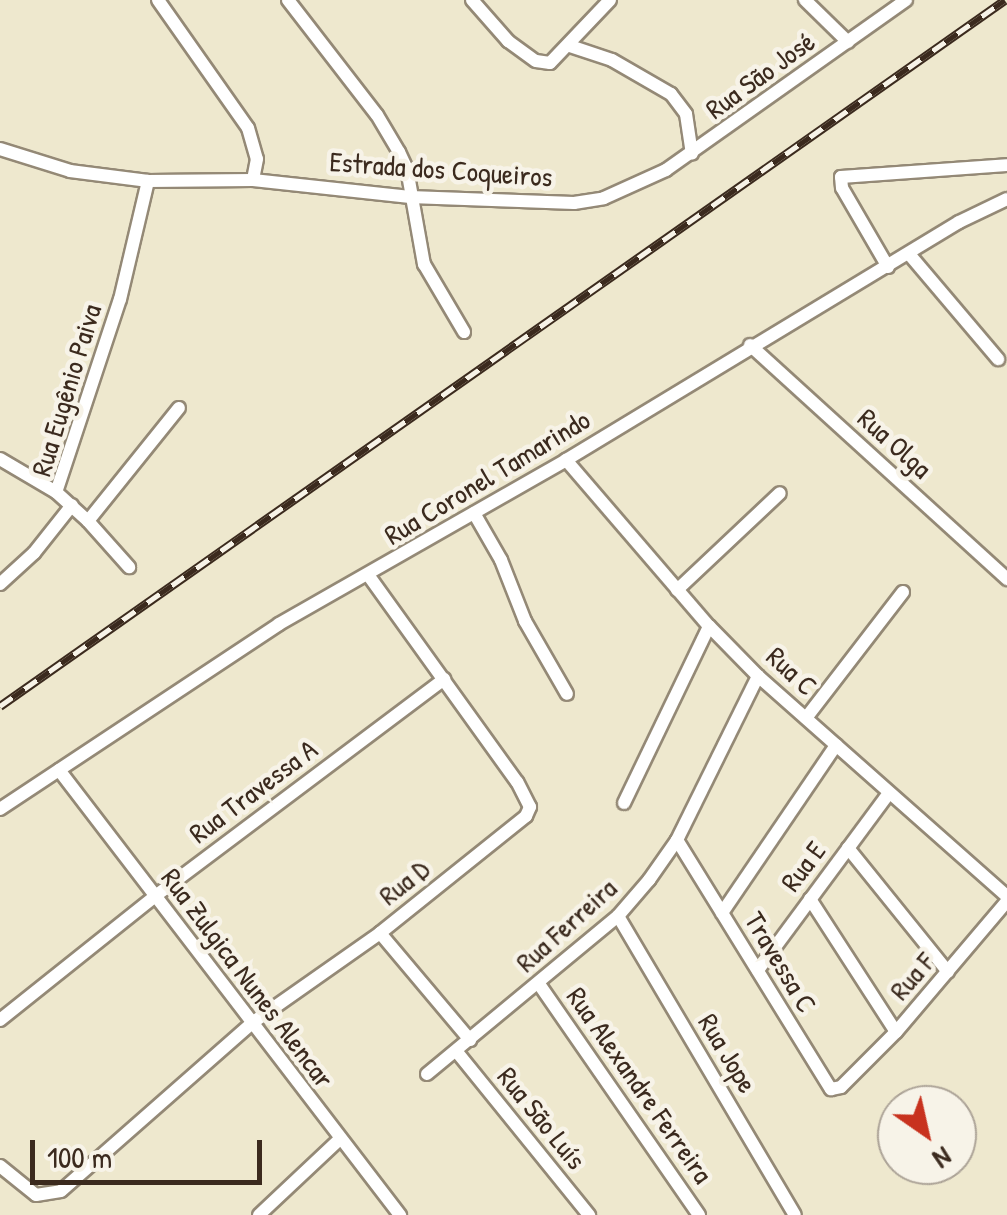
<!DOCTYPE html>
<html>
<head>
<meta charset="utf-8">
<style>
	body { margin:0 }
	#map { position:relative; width:1007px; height:1215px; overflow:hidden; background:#eee8ce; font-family:"Patrick Hand",sans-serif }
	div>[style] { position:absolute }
	.roads { filter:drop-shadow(2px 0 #948976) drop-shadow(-2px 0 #948976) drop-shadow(0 2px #948976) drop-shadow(0 -2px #948976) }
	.minor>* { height:12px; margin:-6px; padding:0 6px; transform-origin:6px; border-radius:6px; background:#fff }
	.rail>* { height:9px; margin-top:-4.5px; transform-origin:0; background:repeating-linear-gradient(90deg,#f7f3e8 0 15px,#3b2a1e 0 30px); box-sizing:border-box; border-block:2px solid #3b2a1e }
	span { translate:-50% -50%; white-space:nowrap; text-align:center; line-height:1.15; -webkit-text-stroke:9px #f7f3e8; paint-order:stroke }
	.street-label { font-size:28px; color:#3b2a1e }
	.north { position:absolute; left:877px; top:1085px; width:100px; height:100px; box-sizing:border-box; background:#f7f3e8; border:2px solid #aca397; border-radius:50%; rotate:146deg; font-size:28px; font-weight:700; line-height:40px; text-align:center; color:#3b2a1e }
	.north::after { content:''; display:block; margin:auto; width:35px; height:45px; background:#c8321e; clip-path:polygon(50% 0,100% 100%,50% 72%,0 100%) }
	.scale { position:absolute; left:30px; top:1140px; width:232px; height:45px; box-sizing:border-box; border:5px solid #3b2a1e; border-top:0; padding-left:12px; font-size:30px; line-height:35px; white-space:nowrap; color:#3b2a1e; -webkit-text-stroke:8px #f7f3e8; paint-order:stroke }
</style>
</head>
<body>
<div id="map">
	<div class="roads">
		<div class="minor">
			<i style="left:158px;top:0;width:156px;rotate:54.9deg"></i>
			<i style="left:248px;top:128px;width:32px;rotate:74deg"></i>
			<i style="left:257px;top:159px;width:21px;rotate:101deg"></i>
			<i style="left:288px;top:0;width:145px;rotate:52.3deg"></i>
			<i style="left:377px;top:115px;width:43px;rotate:59.3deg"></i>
			<i style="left:399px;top:152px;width:19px;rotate:65deg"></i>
			<i style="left:407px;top:169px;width:97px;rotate:79.9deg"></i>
			<i style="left:424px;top:264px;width:79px;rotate:59.5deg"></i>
			<i style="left:472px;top:0;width:55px;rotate:48.7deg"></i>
			<i style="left:508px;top:41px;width:34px;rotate:36deg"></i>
			<i style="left:536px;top:61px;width:14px;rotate:8deg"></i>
			<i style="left:550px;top:63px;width:87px;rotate:-46.4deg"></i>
			<i style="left:805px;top:0;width:60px;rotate:44.3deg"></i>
			<i style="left:570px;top:46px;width:44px;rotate:18.4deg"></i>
			<i style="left:612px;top:60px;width:68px;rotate:30deg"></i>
			<i style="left:671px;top:94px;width:25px;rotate:53deg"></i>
			<i style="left:686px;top:114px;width:40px;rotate:81.5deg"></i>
			<i style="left:0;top:149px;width:73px;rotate:17.4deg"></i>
			<i style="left:70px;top:171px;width:79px;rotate:7.3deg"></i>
			<i style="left:148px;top:181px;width:105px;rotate:-0.5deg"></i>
			<i style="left:253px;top:180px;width:158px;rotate:6.2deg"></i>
			<i style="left:410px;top:197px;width:164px;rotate:2.1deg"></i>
			<i style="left:574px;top:203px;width:30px;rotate:-9deg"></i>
			<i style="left:604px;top:198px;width:68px;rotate:-24.3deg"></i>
			<i style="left:666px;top:170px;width:294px;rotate:-35.3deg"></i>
			<i style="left:148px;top:181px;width:121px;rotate:103.3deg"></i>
			<i style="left:120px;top:299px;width:203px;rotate:108.3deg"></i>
			<i style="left:56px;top:492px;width:43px;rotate:42.2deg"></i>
			<i style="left:88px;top:521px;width:145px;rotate:-51.2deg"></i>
			<i style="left:909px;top:254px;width:138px;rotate:49.7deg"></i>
			<i style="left:888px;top:267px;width:91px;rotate:-120.2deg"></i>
			<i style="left:842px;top:188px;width:11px;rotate:-95deg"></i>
			<i style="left:841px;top:177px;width:166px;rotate:-4.1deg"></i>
			<i style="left:750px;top:345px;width:348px;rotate:42.3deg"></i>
			<i style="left:0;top:459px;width:65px;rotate:30.5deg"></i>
			<i style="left:566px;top:460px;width:219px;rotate:49.3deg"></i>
			<i style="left:709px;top:626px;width:70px;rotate:45.6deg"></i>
			<i style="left:758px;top:676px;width:332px;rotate:41.5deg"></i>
			<i style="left:474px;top:513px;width:54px;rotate:60.1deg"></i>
			<i style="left:501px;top:560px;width:66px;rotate:68.5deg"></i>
			<i style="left:525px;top:621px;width:84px;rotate:60.1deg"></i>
			<i style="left:88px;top:521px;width:62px;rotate:48.3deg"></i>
			<i style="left:0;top:584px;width:46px;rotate:-42.4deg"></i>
			<i style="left:34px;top:553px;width:61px;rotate:-51.6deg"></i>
			<i style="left:677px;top:590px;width:141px;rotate:-43.3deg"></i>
			<i style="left:806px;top:718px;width:159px;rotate:-52.4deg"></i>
			<i style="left:59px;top:770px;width:561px;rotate:52.54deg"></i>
			<i style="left:624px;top:803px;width:196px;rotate:-64.3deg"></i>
			<i style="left:0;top:809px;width:335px;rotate:-33.5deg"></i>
			<i style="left:279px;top:624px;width:331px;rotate:-29.7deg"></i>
			<i style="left:566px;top:460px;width:459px;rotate:-31.2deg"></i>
			<i style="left:959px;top:222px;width:53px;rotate:-25.6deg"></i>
			<i style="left:677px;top:840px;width:293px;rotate:58.3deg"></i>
			<i style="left:831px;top:1089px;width:10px;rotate:-11deg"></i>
			<i style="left:841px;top:1087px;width:78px;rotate:-45deg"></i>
			<i style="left:896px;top:1032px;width:172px;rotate:-49.7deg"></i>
			<i style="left:848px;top:848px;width:159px;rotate:51.1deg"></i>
			<i style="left:810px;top:899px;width:158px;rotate:57.1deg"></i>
			<i style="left:722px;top:913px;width:203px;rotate:-55.8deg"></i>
			<i style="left:618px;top:916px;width:347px;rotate:59.4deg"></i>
			<i style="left:380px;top:933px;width:140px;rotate:49.9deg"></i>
			<i style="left:758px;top:970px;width:220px;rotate:-53.5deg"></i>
			<i style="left:539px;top:984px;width:281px;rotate:55.3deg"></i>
			<i style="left:0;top:1020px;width:197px;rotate:-38.6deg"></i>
			<i style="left:154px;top:897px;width:363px;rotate:-36.9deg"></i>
			<i style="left:457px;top:1052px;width:210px;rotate:51deg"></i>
			<i style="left:427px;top:1074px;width:248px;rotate:-39.6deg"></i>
			<i style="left:618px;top:916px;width:48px;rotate:-49.3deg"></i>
			<i style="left:649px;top:880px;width:49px;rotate:-55deg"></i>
			<i style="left:677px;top:840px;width:183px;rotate:-63.7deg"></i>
			<i style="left:0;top:1166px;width:46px;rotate:38.9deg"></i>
			<i style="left:36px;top:1195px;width:25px;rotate:-9deg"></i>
			<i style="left:61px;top:1191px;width:254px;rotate:-41.3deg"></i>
			<i style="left:252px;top:1023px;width:156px;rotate:-35.1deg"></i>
			<i style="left:380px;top:933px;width:187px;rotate:-38.7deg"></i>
			<i style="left:526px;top:816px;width:10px;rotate:-66deg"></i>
			<i style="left:530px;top:807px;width:28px;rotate:-117deg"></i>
			<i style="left:517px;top:782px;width:255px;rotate:-125.7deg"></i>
			<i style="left:259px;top:1215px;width:110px;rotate:-43.2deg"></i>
		</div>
	</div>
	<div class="rail">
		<i style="left:0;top:706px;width:1228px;rotate:-35.09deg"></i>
	</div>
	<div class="street-label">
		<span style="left:760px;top:75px;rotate:-36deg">Rua São José</span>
		<span style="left:441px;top:169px;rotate:4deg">Estrada dos Coqueiros</span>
		<span style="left:66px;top:390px;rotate:-73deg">Rua Eugênio Paiva</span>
		<span style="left:895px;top:443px;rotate:42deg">Rua Olga</span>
		<span style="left:487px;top:477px;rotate:-31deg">Rua Coronel Tamarindo</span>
		<span style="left:792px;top:671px;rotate:43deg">Rua C</span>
		<span style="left:253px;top:791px;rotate:-37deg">Rua Travessa A</span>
		<span style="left:803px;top:866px;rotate:-53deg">Rua E</span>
		<span style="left:404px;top:882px;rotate:-38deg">Rua D</span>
		<span style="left:566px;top:925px;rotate:-42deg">Rua Ferreira</span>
		<span style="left:781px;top:962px;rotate:59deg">Travessa C</span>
		<span style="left:912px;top:976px;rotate:-49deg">Rua F</span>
		<span style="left:248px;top:978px;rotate:53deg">Rua Zulgica Nunes Alencar</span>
		<span style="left:728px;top:1053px;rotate:59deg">Rua Jope</span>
		<span style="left:640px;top:1085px;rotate:55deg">Rua Alexandre Ferreira</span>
		<span style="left:542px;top:1118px;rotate:51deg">Rua São Luís</span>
	</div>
	<div class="north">N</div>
	<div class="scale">100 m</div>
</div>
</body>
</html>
